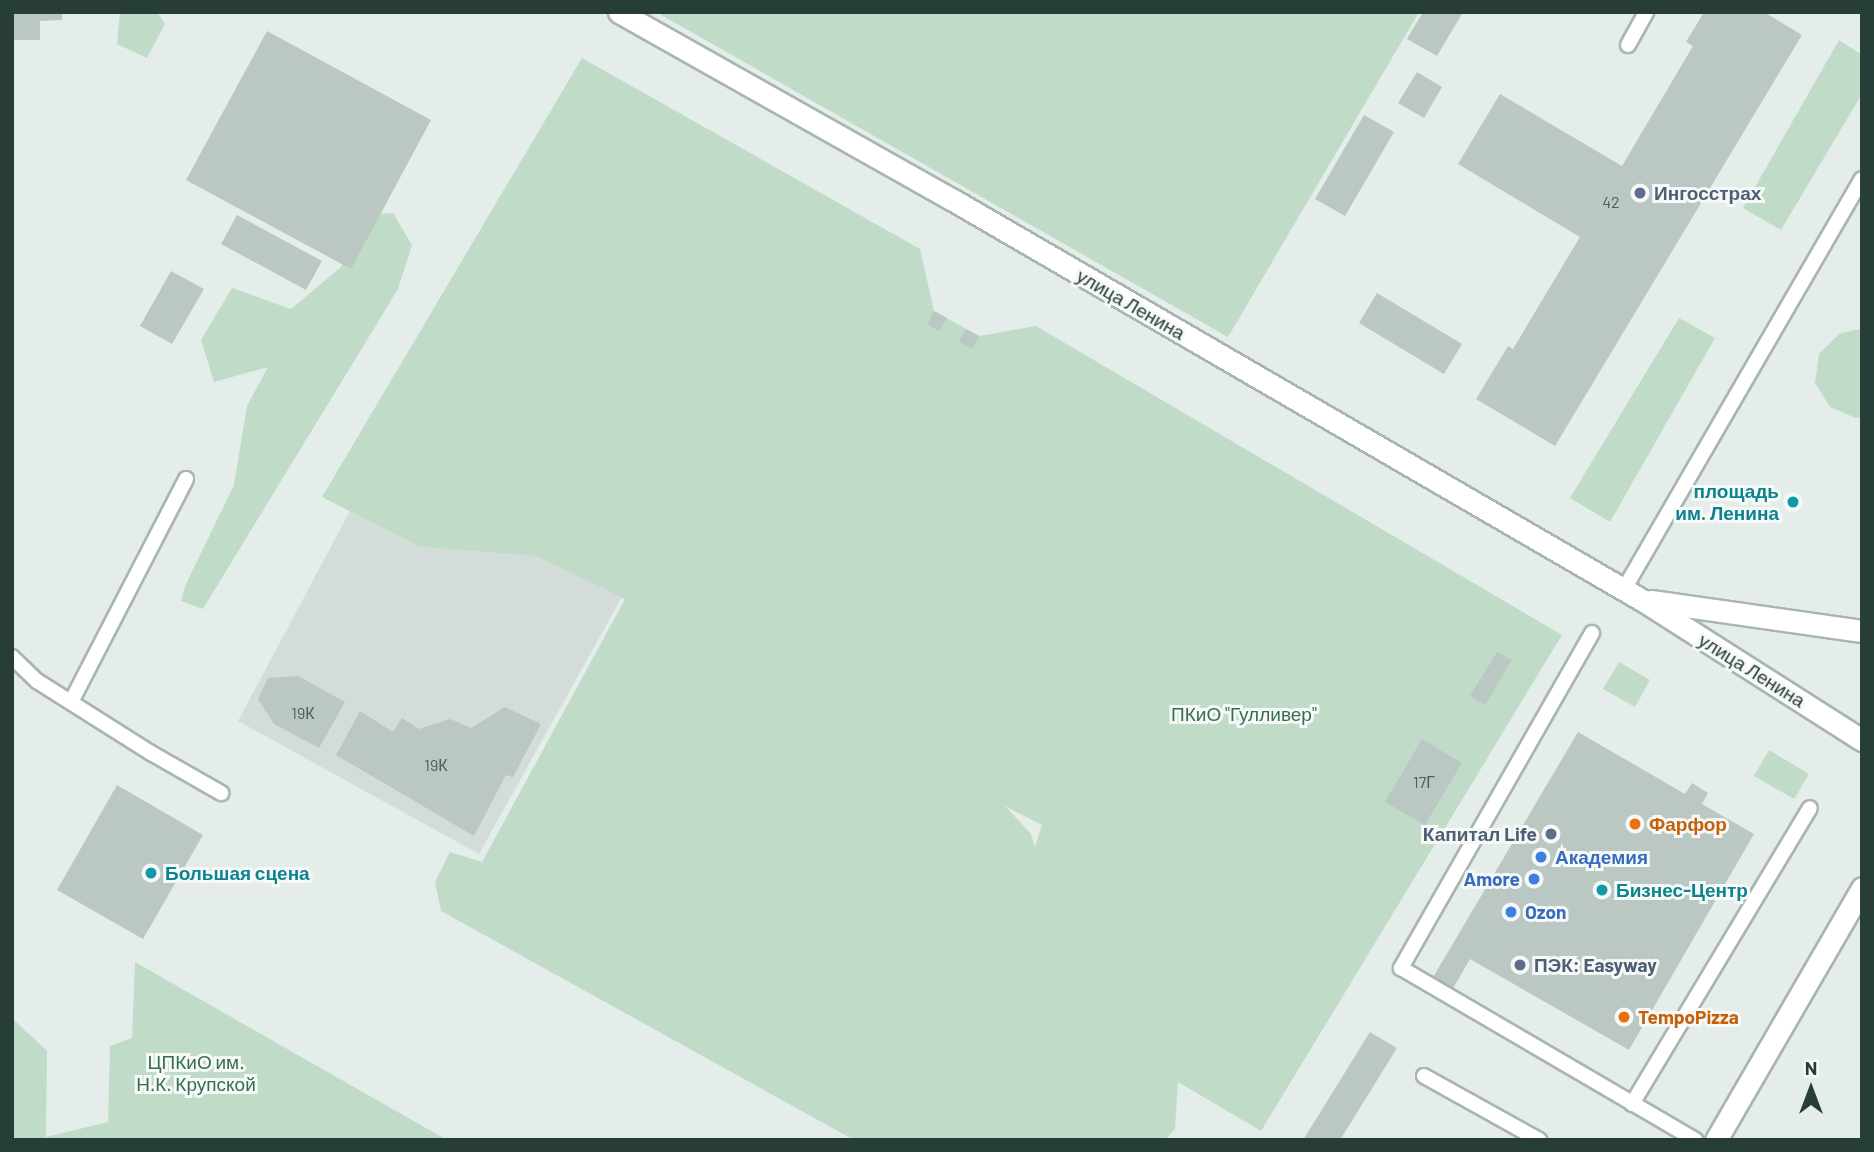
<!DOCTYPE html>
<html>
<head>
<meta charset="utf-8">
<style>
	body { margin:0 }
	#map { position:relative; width:1874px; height:1152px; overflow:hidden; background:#e5edea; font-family:Barlow,sans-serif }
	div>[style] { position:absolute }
	.built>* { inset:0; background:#d4dcd9 }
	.green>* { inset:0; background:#c1dbc9 }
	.building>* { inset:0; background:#bbc7c3 }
	.roads { filter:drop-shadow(2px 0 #a8b5b1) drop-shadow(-2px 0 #a8b5b1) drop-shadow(0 2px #a8b5b1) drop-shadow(0 -2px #a8b5b1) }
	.lane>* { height:14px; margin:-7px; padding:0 7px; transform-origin:7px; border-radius:7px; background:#fff }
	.secondary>* { height:21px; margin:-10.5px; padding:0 10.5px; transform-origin:10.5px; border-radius:10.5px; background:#fff }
	.dots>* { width:19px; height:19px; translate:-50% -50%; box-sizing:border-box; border:4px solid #f6f9f8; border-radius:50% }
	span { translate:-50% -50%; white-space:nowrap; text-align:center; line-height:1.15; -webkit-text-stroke:6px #f6f9f8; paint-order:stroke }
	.number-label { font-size:16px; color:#4b605b }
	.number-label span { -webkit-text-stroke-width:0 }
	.service-label { font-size:19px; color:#4e5e75; font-weight:700 }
	.left { translate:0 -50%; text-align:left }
	.right { translate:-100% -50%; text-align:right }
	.street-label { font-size:19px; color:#263d38 }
	.culture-label { font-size:19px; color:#0d838f; font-weight:700 }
	.park-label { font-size:19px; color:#356f4f }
	.food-label { font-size:19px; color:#c56008; font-weight:700 }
	.shop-label { font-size:19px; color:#366cbe; font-weight:700 }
	.frame { position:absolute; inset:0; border:14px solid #263d38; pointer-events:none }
	.north { position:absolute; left:1776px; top:1054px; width:70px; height:70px; -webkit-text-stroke:5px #f6f9f8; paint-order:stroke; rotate:0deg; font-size:19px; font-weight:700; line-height:28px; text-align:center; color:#263d38 }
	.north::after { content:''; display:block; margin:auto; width:24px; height:32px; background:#263d38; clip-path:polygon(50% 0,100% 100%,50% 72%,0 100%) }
</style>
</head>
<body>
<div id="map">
	<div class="built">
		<i style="clip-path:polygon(350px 511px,420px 547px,536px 556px,622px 597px,479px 854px,238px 721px)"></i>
	</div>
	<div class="green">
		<i style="clip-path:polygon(120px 12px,157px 12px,165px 24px,147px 58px,117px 44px)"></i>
		<i style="clip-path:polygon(656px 12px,1419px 12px,1228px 337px)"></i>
		<i style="clip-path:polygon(1839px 40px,1862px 55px,1862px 94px,1781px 230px,1743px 208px)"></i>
		<i style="clip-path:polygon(evenodd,582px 58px,920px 249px,934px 311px,979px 336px,1036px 326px,1562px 635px,1261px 1131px,1178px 1082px,1175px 1129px,1165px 1140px,854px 1140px,441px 911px,435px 882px,450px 852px,482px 862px,625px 599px,536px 556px,420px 547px,322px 497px,582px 58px,1005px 806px,1042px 825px,1035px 847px,1031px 834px,1005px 806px)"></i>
		<i style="clip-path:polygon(393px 213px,412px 245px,398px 289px,203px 609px,181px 601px,186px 584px,234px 485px,247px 406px,268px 367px,214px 382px,201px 340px,232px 288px,291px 309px,341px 267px,368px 215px)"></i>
		<i style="clip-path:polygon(1679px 318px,1715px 338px,1610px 522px,1570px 498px)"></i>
		<i style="clip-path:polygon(1853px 330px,1862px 330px,1862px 417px,1856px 418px,1830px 407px,1815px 383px,1819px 354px,1839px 334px)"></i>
		<i style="clip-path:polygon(1619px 662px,1650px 680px,1635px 707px,1603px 689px)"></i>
		<i style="clip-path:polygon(1769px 750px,1809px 774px,1794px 799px,1754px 776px)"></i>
		<i style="clip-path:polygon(135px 962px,447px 1140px,12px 1140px,12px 1018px,47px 1051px,46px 1137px,108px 1122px,110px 1046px,132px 1038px)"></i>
	</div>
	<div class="building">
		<i style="clip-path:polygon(12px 12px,62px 12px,62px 20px,40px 21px,40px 40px,12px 40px)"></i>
		<i style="clip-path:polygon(1423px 12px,1463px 12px,1437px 56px,1407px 39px)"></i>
		<i style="clip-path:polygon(1704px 12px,1764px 12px,1802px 35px,1555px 446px,1476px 399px,1508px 346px,1513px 349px,1580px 237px,1458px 164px,1500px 94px,1622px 166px,1693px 46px,1686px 42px)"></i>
		<i style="clip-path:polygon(267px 31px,431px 120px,351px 269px,186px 180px)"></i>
		<i style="clip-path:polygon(1417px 72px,1442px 87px,1424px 118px,1398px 103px)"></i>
		<i style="clip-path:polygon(1364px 115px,1394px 132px,1345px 216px,1315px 199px)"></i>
		<i style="clip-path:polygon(237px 215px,322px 261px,306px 290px,221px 244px)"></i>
		<i style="clip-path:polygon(171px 271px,204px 289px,172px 344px,140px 326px)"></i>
		<i style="clip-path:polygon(1377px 293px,1462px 344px,1444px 374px,1359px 323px)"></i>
		<i style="clip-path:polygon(934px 311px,947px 318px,939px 331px,927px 324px)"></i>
		<i style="clip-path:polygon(966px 329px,979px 336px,972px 349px,959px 342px)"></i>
		<i style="clip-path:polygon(1497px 652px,1512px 660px,1485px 705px,1470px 696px)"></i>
		<i style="clip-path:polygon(298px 676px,345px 702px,319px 748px,274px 724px,258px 699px,268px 678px)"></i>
		<i style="clip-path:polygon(505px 707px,541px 724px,513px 777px,506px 775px,474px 836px,336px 755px,360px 711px,393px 732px,402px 718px,419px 729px,450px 719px,471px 728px)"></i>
		<i style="clip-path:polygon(1578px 732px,1685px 794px,1692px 783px,1708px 793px,1702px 804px,1754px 834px,1629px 1050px,1470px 959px,1452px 990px,1432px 979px)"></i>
		<i style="clip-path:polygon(1422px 739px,1462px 763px,1425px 825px,1385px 802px)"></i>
		<i style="clip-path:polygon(117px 785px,203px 835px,143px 939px,57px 890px)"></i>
		<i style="clip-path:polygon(1370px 1032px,1397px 1048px,1340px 1140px,1303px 1140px)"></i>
	</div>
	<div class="roads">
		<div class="lane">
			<i style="left:1628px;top:45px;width:38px;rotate:-61deg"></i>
			<i style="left:1623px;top:591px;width:476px;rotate:-59.9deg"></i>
			<i style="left:1592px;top:633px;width:386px;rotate:119.7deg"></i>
			<i style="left:1401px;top:968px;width:341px;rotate:30.3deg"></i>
			<i style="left:12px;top:657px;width:35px;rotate:44deg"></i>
			<i style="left:37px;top:681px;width:135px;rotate:32.3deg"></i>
			<i style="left:151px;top:753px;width:81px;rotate:29.7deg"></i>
			<i style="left:71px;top:702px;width:251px;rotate:-62.7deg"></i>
			<i style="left:1424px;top:1076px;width:132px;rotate:29.1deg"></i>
			<i style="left:1632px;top:1104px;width:345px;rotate:-59deg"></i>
		</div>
		<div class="secondary">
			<i style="left:619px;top:12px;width:383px;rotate:29.4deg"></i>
			<i style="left:953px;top:200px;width:797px;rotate:30.14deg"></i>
			<i style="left:1642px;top:600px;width:261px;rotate:32.5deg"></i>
			<i style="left:1651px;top:601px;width:213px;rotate:8.1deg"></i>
			<i style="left:1716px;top:1140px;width:291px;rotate:-59.9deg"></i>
		</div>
	</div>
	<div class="dots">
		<i style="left:1640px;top:193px;background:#5c6f8a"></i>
		<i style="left:1793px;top:502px;background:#0f9aa8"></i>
		<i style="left:1635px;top:824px;background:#e8710a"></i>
		<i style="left:1551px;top:834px;background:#5c6f8a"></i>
		<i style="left:1541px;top:857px;background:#3f7fe0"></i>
		<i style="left:151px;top:873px;background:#0f9aa8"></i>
		<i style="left:1534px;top:879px;background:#3f7fe0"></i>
		<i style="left:1602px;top:890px;background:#0f9aa8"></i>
		<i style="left:1511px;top:912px;background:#3f7fe0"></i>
		<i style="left:1520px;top:965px;background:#5c6f8a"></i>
		<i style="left:1624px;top:1017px;background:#e8710a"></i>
	</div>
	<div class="number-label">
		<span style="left:1611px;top:202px">42</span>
		<span style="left:303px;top:713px">19К</span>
		<span style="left:436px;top:765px">19К</span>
		<span style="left:1424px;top:782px">17Г</span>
	</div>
	<div class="service-label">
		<span class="left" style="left:1654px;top:193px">Ингосстрах</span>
		<span class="right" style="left:1537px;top:834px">Капитал Life</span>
		<span class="left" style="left:1534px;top:965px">ПЭК: Easyway</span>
	</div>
	<div class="street-label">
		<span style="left:1131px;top:304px;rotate:30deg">улица Ленина</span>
		<span style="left:1752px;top:670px;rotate:32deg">улица Ленина</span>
	</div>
	<div class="culture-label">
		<span class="right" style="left:1779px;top:502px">площадь<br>им. Ленина</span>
		<span class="left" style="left:165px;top:873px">Большая сцена</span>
		<span class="left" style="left:1616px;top:890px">Бизнес-Центр</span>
	</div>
	<div class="park-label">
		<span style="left:1244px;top:714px">ПКиО "Гулливер"</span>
		<span style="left:196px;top:1073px">ЦПКиО им.<br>Н.К. Крупской</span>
	</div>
	<div class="food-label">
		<span class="left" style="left:1649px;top:824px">Фарфор</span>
		<span class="left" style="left:1638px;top:1017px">TempoPizza</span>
	</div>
	<div class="shop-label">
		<span class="left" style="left:1555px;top:857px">Академия</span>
		<span class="right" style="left:1520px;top:879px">Amore</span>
		<span class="left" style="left:1525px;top:912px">Ozon</span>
	</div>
	<div class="frame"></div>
	<div class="north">N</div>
</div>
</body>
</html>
